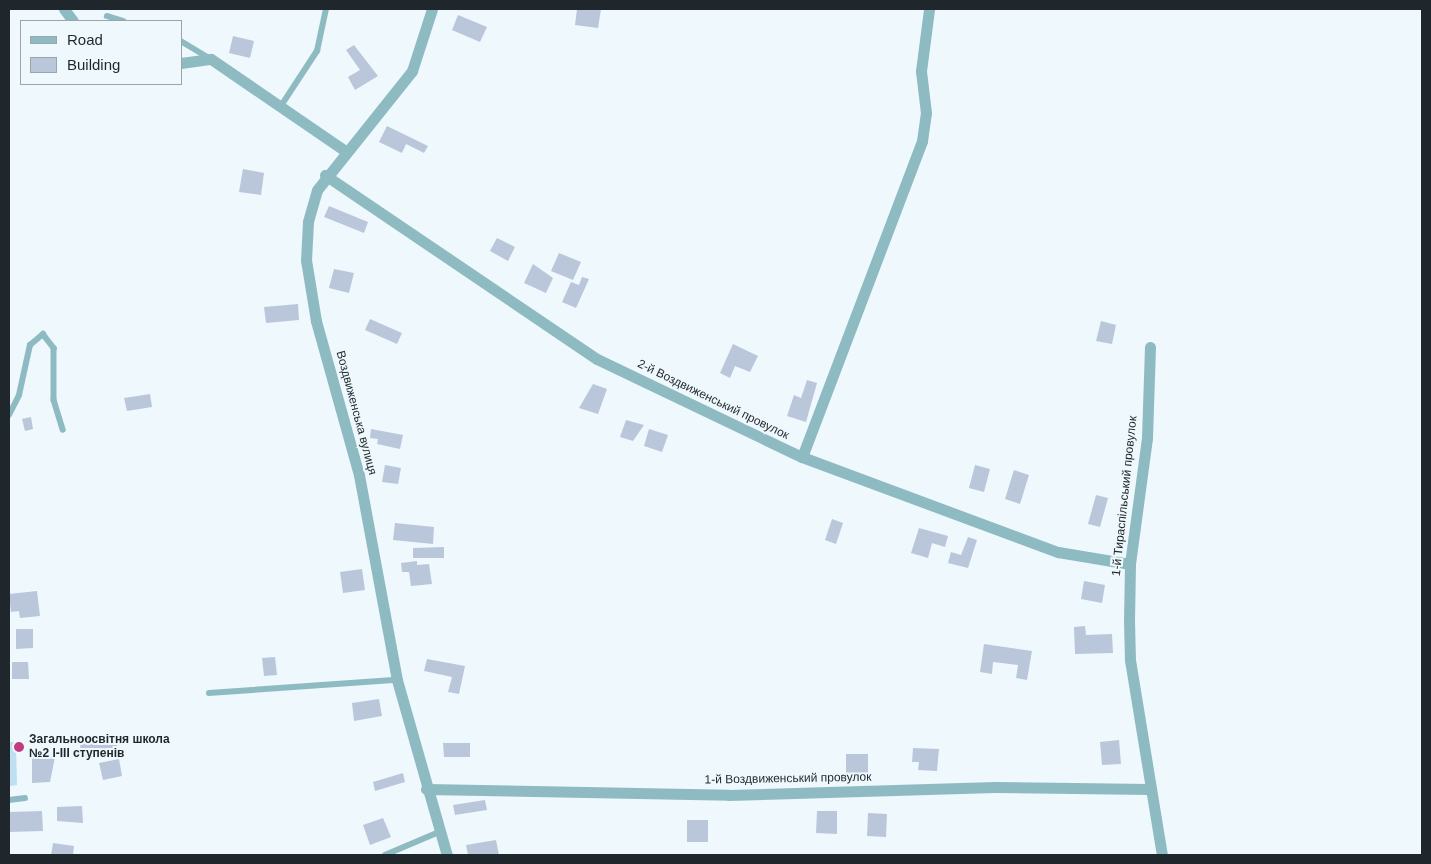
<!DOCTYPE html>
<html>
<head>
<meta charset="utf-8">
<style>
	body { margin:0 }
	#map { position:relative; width:1431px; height:864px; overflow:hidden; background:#eef8fd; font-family:Helvetica,sans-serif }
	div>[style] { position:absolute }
	.green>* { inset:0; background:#bedff2 }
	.building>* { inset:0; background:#bac7da }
	.service>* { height:5.5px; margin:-2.75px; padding:0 2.75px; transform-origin:2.75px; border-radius:2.75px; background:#8ebbc2 }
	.minor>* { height:11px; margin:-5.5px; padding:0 5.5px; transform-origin:5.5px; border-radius:5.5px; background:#8ebbc2 }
	.dots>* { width:14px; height:14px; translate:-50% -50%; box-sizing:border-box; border:2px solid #eef8fd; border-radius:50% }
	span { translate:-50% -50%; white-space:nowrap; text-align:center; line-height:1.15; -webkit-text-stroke:4px #eef8fd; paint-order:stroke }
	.street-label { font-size:12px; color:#1f272c }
	.poi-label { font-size:12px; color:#1f272c; font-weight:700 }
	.left { translate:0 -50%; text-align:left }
	.frame { position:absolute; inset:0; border:10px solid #1f272c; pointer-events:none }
	.legend { position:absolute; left:20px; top:20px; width:162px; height:65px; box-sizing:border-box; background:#eef8fd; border:1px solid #9ba4a9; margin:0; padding:6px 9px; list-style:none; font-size:15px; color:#1f272c }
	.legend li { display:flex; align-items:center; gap:10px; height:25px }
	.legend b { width:25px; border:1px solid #9ba4a9 }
</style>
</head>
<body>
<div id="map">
	<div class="green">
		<i style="clip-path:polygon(9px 742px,16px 742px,17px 785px,9px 786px)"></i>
	</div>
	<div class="building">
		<i style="clip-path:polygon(577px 9px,601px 9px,598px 28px,575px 25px)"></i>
		<i style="clip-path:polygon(458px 15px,487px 27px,480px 42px,452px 30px)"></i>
		<i style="clip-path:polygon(233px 36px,254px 41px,250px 58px,229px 53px)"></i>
		<i style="clip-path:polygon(354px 45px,378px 76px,355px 90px,348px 77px,360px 70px,346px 50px)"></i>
		<i style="clip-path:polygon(387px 126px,428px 146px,424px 153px,406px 144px,402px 153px,379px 142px)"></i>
		<i style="clip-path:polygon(243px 169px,264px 173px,261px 195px,239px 192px)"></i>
		<i style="clip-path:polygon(329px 206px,368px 222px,364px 233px,324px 217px)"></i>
		<i style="clip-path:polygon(497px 238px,515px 247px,508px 261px,490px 251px)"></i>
		<i style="clip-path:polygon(559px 253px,581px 262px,573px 280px,551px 271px)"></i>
		<i style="clip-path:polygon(533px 264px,553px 278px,546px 293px,524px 283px)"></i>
		<i style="clip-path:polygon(334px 269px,354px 273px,349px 293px,329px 288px)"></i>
		<i style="clip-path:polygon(582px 277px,589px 279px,576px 308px,562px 302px,571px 282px,579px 285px)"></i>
		<i style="clip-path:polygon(298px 304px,299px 320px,266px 323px,264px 307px)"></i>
		<i style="clip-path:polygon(370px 319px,402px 333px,397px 344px,365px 330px)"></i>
		<i style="clip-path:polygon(1101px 321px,1116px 325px,1112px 344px,1096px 341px)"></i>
		<i style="clip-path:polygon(733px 344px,758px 356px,750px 372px,735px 366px,730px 378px,720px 373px)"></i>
		<i style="clip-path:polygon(807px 380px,817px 383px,806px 422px,787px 416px,794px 395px,801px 398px)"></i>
		<i style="clip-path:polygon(593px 384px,607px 389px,598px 414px,579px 408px)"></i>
		<i style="clip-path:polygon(150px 394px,152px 407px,127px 411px,124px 398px)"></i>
		<i style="clip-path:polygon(31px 417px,33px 429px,25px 431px,22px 419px)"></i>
		<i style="clip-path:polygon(626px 420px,644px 425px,633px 441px,620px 437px)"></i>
		<i style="clip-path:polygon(371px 429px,403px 435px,400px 449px,377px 444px,378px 439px,370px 438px)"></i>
		<i style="clip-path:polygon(649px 429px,668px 435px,662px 452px,644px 446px)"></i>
		<i style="clip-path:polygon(385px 465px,401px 468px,398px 484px,382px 482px)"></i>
		<i style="clip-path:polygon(975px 465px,990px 469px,984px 492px,969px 488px)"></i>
		<i style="clip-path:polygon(1014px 470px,1029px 475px,1020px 504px,1005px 499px)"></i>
		<i style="clip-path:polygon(1096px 495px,1108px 498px,1100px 527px,1088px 524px)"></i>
		<i style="clip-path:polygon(832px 519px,843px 523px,836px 544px,825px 540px)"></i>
		<i style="clip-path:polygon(395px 523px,434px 527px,433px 544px,393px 540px)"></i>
		<i style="clip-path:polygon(919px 528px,948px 536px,945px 547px,932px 543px,928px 558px,911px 553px)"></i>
		<i style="clip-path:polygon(968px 537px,977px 540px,968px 568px,948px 563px,951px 552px,961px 555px)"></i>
		<i style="clip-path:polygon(444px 547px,444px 558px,413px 558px,413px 548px)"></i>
		<i style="clip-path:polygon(417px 561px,417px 565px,429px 564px,432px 584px,411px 586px,409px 572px,402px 572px,401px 563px)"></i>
		<i style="clip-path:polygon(362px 569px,365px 590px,343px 593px,340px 572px)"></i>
		<i style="clip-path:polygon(1084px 581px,1105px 585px,1102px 603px,1081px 599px)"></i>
		<i style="clip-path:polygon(37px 591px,40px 616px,20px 618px,19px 611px,11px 612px,9px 594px)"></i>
		<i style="clip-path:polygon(1085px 626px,1086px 635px,1112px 634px,1113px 653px,1075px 654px,1074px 627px)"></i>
		<i style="clip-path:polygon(16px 629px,33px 629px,33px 648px,16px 649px)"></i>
		<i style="clip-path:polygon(984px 644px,1032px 651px,1027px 680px,1016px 678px,1018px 665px,993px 662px,992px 674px,980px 672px)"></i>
		<i style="clip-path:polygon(275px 657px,277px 675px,264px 676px,262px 658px)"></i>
		<i style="clip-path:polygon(427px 659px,465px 666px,459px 694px,448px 692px,452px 677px,424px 671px)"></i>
		<i style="clip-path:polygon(12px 662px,28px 662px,29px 679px,12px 679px)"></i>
		<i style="clip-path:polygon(379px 699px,382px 716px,354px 721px,352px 703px)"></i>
		<i style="clip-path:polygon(100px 740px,101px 744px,117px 742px,118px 753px,81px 758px,80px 743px)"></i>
		<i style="clip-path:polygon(1119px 740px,1121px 764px,1102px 765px,1100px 742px)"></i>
		<i style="clip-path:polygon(443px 743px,470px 743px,470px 757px,444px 757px)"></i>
		<i style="clip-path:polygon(913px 748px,939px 749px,937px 771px,918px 770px,919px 762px,912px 762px)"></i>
		<i style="clip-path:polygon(846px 754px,868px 754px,868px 773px,846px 773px)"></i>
		<i style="clip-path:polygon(32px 757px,55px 757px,50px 782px,32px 783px)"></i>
		<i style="clip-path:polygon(119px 759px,122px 776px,103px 780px,99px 763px)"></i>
		<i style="clip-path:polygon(403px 773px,405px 782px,375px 791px,373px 782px)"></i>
		<i style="clip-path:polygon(485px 800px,487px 810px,455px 815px,453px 805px)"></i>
		<i style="clip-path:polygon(82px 806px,83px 823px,57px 821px,57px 807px)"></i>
		<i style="clip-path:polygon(42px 811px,43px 831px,9px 832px,9px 812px)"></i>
		<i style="clip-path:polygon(817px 811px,837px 811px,837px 834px,816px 833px)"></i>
		<i style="clip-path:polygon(868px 813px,887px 814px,886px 837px,867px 836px)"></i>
		<i style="clip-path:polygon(383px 818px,391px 837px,370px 845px,363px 825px)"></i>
		<i style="clip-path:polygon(687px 820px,708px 820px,708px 842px,687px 842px)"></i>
		<i style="clip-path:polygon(496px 840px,499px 855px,468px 855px,466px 845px)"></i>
		<i style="clip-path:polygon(53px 843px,74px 846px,73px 855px,51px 855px)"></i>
	</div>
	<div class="service">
		<i style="left:107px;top:16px;width:17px;rotate:17deg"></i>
		<i style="left:181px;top:41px;width:33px;rotate:31deg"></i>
		<i style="left:281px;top:106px;width:66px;rotate:-56.8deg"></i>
		<i style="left:317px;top:51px;width:43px;rotate:-77.9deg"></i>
		<i style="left:9px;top:415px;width:22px;rotate:-63deg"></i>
		<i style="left:19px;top:395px;width:51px;rotate:-77.6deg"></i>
		<i style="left:30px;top:345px;width:17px;rotate:-40deg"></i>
		<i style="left:43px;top:334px;width:18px;rotate:52deg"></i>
		<i style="left:54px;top:348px;width:52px;rotate:90deg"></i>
		<i style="left:54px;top:400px;width:31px;rotate:73deg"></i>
		<i style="left:209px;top:693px;width:188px;rotate:-4deg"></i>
		<i style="left:9px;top:800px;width:16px;rotate:-7deg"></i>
		<i style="left:385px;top:855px;width:59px;rotate:-23.1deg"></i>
	</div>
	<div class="minor">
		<i style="left:64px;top:9px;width:15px;rotate:53deg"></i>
		<i style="left:432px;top:9px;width:65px;rotate:107.9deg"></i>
		<i style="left:412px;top:71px;width:152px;rotate:128.6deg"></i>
		<i style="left:317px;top:190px;width:33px;rotate:106deg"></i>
		<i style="left:308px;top:222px;width:38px;rotate:93deg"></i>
		<i style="left:306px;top:260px;width:62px;rotate:80.7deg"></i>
		<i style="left:316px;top:321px;width:160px;rotate:74.4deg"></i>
		<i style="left:359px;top:475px;width:208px;rotate:79.5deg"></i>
		<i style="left:397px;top:680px;width:182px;rotate:74.1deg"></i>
		<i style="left:181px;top:63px;width:30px;rotate:-8deg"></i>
		<i style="left:211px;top:59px;width:161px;rotate:34.4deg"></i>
		<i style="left:325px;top:175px;width:328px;rotate:34.1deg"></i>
		<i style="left:597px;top:359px;width:227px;rotate:25.6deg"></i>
		<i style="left:802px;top:457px;width:273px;rotate:20.4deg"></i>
		<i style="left:1058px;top:552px;width:73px;rotate:9.5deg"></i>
		<i style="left:1150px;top:347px;width:91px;rotate:91.9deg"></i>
		<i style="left:1147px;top:438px;width:127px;rotate:97.7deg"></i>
		<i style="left:1130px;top:564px;width:56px;rotate:91deg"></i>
		<i style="left:1129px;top:620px;width:40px;rotate:88.6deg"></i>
		<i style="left:1130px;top:660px;width:198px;rotate:80.7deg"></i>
		<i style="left:802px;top:457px;width:338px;rotate:-69.2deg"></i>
		<i style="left:922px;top:141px;width:28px;rotate:-82deg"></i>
		<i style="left:926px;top:113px;width:42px;rotate:-96.8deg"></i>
		<i style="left:921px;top:71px;width:63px;rotate:-82.6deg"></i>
		<i style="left:426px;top:789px;width:303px;rotate:1.1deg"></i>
		<i style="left:729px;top:795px;width:266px;rotate:-1.7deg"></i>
		<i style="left:995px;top:787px;width:154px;rotate:0.7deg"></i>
	</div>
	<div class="dots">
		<i style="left:19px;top:747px;background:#c13c7f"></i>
	</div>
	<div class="street-label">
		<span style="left:713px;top:400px;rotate:26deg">2-й Воздвиженський провулок</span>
		<span style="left:356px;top:413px;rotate:75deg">Воздвиженська вулиця</span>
		<span style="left:1125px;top:496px;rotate:-84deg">1-й Тираспільський провулок</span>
		<span style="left:788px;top:779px;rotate:-1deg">1-й Воздвиженський провулок</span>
	</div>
	<div class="poi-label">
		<span class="left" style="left:29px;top:747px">Загальноосвітня школа<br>№2 I-III ступенів</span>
	</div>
	<div class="frame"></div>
	<ul class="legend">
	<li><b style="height:6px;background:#8ebbc2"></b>Road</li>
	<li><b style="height:14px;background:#bac7da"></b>Building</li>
	</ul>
</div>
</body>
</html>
